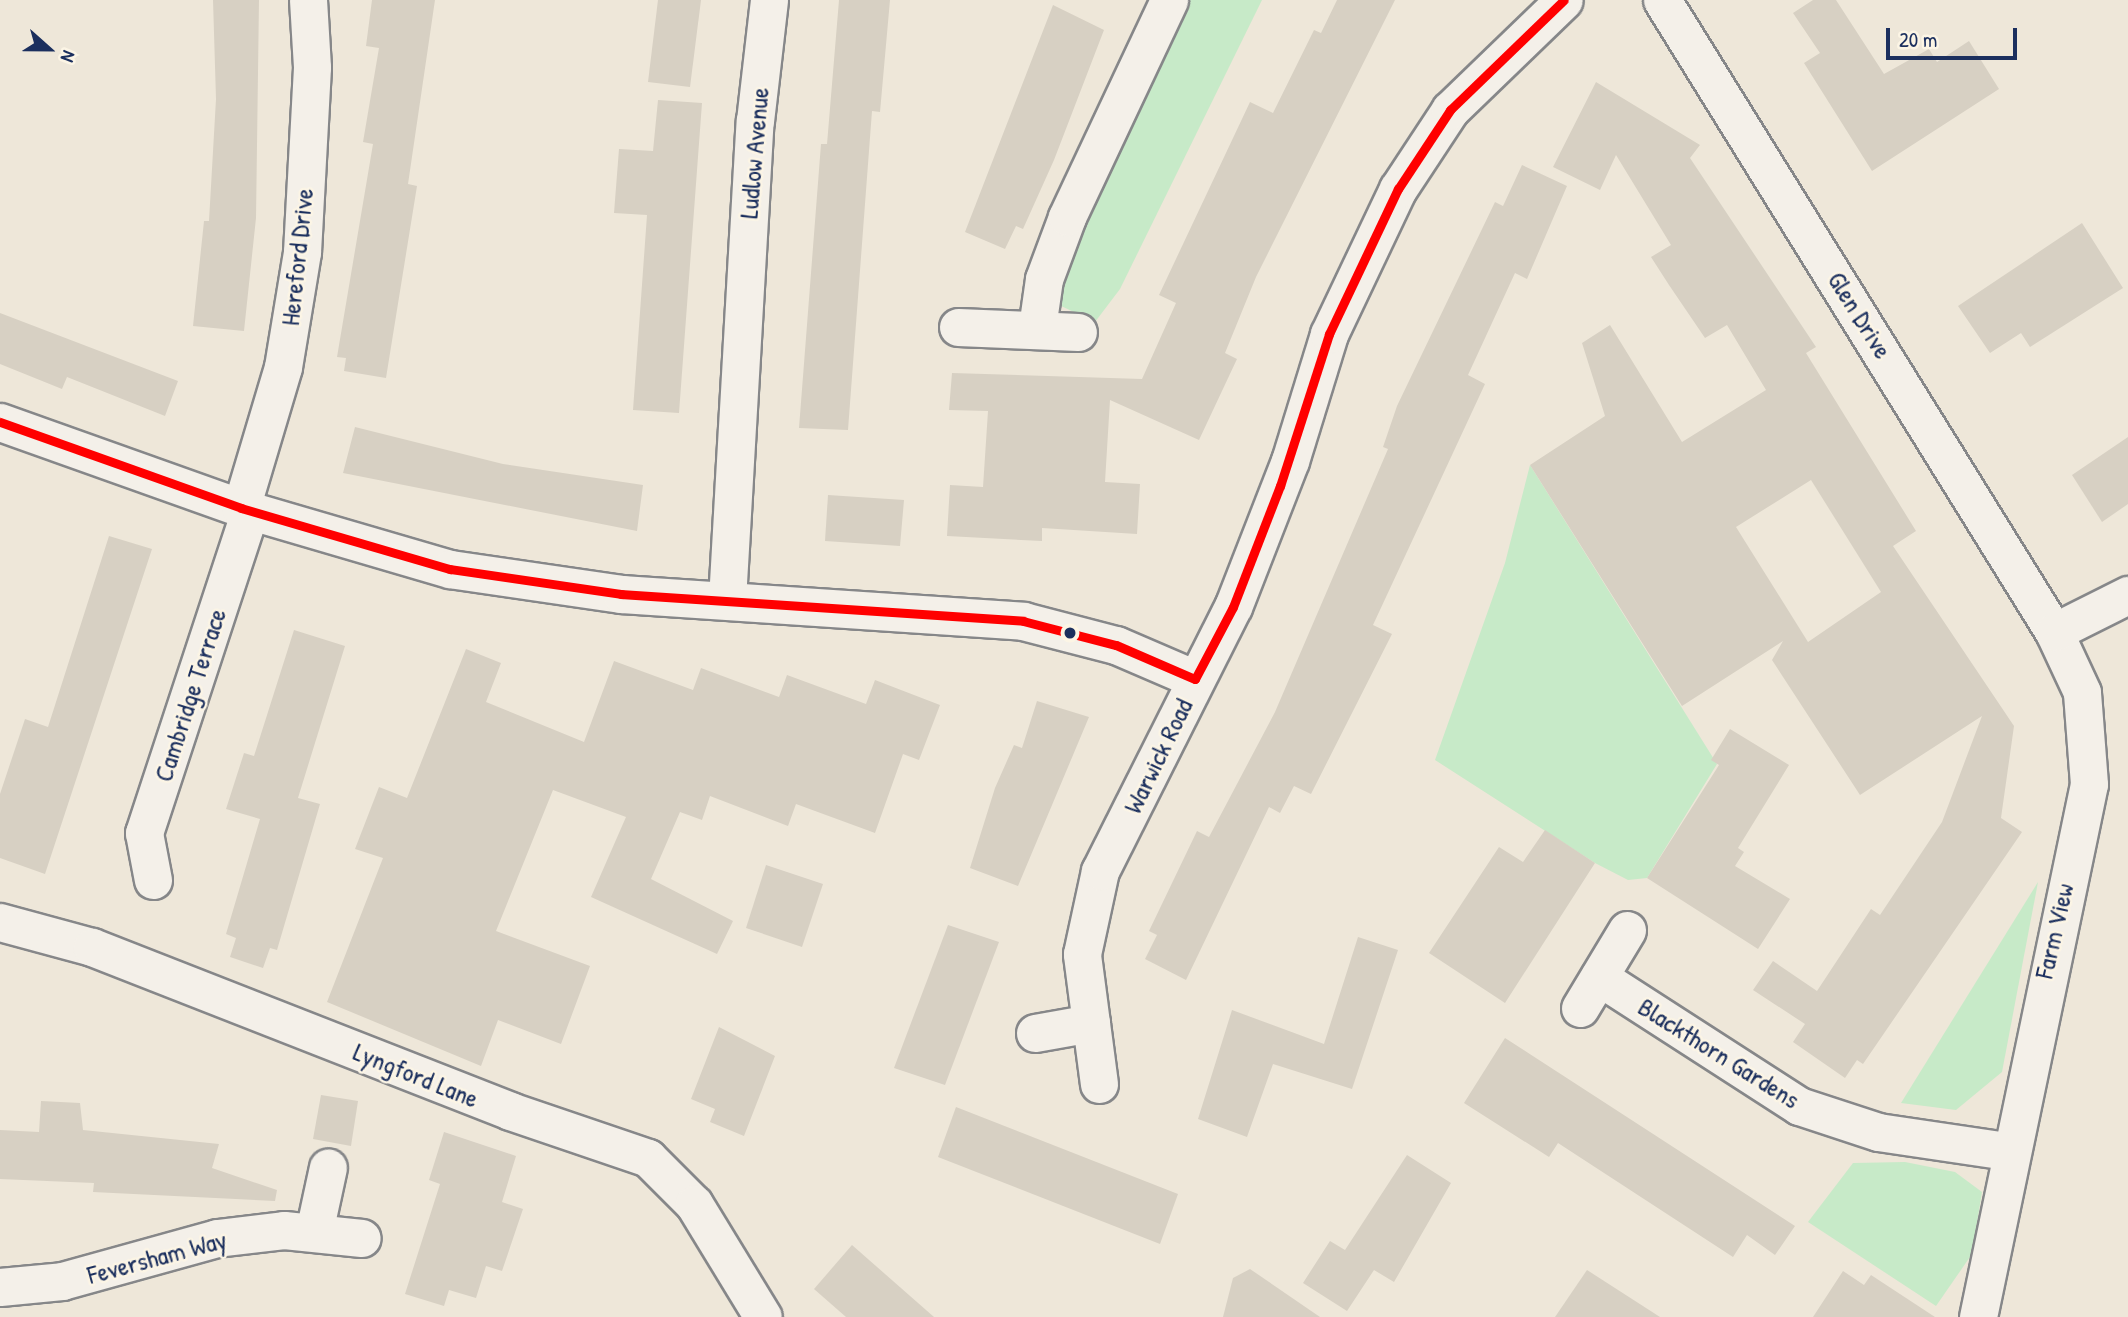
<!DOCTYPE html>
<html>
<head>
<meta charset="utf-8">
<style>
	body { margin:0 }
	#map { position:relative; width:2128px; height:1317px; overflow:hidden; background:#eee7d9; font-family:"Patrick Hand",sans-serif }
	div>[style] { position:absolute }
	.green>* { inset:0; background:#c7eac8 }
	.building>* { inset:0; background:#d7d0c3 }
	.roads { filter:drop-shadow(2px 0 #868789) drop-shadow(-2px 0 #868789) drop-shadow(0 2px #868789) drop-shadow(0 -2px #868789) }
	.street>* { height:37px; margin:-18.5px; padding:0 18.5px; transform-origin:18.5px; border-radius:18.5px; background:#f4f0e9 }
	.bus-1>* { height:9px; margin:-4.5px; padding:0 4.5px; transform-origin:4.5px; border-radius:4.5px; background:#f00 }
	.dots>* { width:19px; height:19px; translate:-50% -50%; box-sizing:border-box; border:4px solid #fcf5e5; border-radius:50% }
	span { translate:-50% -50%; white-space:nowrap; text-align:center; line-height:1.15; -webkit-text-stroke:5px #fcf5e5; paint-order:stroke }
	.street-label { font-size:26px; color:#1b2f5e }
	.north { position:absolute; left:14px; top:14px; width:70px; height:70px; -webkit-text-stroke:5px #fcf5e5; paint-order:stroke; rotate:111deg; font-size:19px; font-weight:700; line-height:28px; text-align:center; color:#1b2f5e }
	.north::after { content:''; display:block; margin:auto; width:24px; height:32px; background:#1b2f5e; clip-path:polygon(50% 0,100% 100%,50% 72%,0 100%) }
	.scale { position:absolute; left:1886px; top:28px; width:131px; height:32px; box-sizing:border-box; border:4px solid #1b2f5e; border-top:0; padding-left:9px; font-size:21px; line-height:24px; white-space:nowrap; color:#1b2f5e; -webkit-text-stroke:5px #fcf5e5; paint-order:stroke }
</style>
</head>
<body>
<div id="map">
	<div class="green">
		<i style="clip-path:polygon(1189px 0,1262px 0,1120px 289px,1095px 322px,1059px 305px,1067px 255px)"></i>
		<i style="clip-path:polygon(1530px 465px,1717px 764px,1647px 878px,1628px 880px,1595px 863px,1435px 760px,1505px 563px)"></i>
		<i style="clip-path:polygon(2038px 882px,2002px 1072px,1956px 1110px,1901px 1103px)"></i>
		<i style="clip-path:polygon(1905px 1162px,1955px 1172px,1982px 1192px,1972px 1254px,1936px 1306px,1808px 1222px,1853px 1163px)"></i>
	</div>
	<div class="building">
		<i style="clip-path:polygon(213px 0,259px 0,256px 218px,244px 331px,193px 326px,204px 221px,209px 221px,216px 99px)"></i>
		<i style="clip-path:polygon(372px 0,435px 0,408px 184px,417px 186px,386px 378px,344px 371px,346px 358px,337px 357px,373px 144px,363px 142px,379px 48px,366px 46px)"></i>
		<i style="clip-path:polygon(658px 0,701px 0,690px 87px,648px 82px)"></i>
		<i style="clip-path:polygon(839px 0,890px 0,880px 112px,872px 111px,848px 430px,799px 428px,821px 144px,827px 144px)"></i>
		<i style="clip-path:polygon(1337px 0,1395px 0,1256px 277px,1225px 353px,1237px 359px,1199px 440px,1110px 400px,1105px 482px,1140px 484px,1137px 534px,1042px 528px,1042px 541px,947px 536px,950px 485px,983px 487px,988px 411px,949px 410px,952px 373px,1142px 379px,1176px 303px,1159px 295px,1250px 102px,1273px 113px,1314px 30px,1321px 33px)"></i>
		<i style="clip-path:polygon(1813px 0,1836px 0,1884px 74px,1929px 49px,1937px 62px,1969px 41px,1999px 89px,1872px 171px,1804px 63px,1820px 53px,1793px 13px)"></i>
		<i style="clip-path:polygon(1053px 5px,1104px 30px,1054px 160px,1023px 229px,1016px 226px,1005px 249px,965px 232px)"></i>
		<i style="clip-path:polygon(evenodd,1596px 82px,1700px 145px,1690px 158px,1816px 347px,1806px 353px,1916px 531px,1893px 546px,2014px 726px,2001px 818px,2022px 832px,1863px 1064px,1857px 1060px,1845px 1078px,1793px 1042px,1805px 1024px,1753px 990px,1773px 961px,1817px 991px,1871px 909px,1880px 915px,1942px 822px,1982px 716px,1860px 795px,1772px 660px,1783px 641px,1682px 706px,1530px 465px,1605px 416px,1582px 343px,1610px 325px,1682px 442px,1766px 390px,1727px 325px,1705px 338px,1669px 285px,1651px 257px,1671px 245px,1616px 155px,1600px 190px,1553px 167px,1596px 82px,1811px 480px,1881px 592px,1808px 642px,1736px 527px,1811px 480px)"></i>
		<i style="clip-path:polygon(658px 100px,702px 103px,679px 413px,633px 410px,647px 215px,614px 213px,619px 149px,653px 151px)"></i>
		<i style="clip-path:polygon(1522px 165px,1567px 186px,1527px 279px,1515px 273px,1468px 375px,1485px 384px,1373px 625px,1392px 634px,1311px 794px,1294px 786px,1280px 813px,1269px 807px,1186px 980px,1145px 959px,1157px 935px,1149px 931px,1197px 831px,1209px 837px,1275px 712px,1388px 449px,1383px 447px,1397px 406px,1495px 202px,1503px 206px)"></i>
		<i style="clip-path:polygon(2082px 223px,2123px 288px,2030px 347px,2021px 333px,1990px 353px,1958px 306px)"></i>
		<i style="clip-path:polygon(0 313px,178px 381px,165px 416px,67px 377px,62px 389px,0 364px)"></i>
		<i style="clip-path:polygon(355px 427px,503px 464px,643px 485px,637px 531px,343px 473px)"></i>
		<i style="clip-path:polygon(2128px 437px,2128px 504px,2102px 522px,2072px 475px)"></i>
		<i style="clip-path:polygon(828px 495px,904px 500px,900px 546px,825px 541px)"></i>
		<i style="clip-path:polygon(109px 536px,152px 549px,45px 874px,0 858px,0 794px,25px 719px,48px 727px)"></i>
		<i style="clip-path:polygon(294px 630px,345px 646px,298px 798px,320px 804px,277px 950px,270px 948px,263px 968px,230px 957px,236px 938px,226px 934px,260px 819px,226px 809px,244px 753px,254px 756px)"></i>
		<i style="clip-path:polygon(466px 649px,501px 663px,486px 702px,584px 742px,614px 661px,693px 690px,701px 668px,779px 697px,787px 675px,866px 704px,875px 680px,940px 705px,919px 760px,903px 754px,875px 833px,796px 804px,788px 826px,710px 796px,702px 820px,680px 812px,651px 879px,733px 921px,717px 954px,591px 897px,626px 817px,553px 790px,496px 931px,590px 966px,561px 1044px,498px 1020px,481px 1066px,327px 1002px,383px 858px,355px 849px,379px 787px,407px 798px)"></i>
		<i style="clip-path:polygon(1037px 701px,1089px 717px,1018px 886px,970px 868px,995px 788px,1014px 745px,1022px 748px)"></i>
		<i style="clip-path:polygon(1730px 729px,1789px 765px,1738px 848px,1744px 852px,1735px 866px,1790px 899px,1758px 949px,1647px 878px,1719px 765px,1711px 760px)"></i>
		<i style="clip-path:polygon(1545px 830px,1595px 863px,1505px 1003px,1429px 953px,1499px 847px,1523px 862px)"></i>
		<i style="clip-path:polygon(766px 865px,823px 884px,802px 947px,746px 928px)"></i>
		<i style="clip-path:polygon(948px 925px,999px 942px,945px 1085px,894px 1068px)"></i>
		<i style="clip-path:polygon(1358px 937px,1398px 950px,1352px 1089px,1273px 1064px,1247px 1137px,1198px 1119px,1232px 1010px,1324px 1044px)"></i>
		<i style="clip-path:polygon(719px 1027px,775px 1056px,744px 1136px,710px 1122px,715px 1109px,691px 1099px)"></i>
		<i style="clip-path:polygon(1505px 1038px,1795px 1226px,1775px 1255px,1747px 1235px,1733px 1257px,1558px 1143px,1549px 1157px,1464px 1103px)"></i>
		<i style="clip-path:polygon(321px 1095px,358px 1101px,351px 1146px,313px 1139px)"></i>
		<i style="clip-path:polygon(41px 1101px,80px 1103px,83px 1130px,219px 1144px,212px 1168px,277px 1190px,275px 1201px,93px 1192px,94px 1183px,0 1179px,0 1130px,39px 1132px)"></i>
		<i style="clip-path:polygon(956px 1107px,1178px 1194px,1160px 1244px,938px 1157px)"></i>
		<i style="clip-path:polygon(444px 1132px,516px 1156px,502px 1202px,523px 1209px,502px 1271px,486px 1266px,476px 1298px,449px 1290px,444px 1306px,405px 1294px,440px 1184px,429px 1180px)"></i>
		<i style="clip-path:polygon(1407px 1155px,1451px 1183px,1394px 1282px,1374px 1270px,1347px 1311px,1303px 1283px,1330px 1241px,1345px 1250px)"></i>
		<i style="clip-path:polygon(852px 1245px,934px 1317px,846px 1317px,814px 1289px)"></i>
		<i style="clip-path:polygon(1250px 1269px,1320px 1317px,1223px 1317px,1233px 1278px)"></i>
		<i style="clip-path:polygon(1587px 1270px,1660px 1317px,1555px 1317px)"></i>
		<i style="clip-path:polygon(1843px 1271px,1864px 1285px,1871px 1275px,1935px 1317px,1813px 1317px)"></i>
	</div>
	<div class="roads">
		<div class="street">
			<i style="left:1662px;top:0;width:744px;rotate:58.19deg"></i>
			<i style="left:958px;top:327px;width:120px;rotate:2.4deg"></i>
			<i style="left:1037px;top:328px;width:49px;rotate:-81.9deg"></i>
			<i style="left:1044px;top:279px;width:66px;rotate:-69.6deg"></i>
			<i style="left:1067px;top:217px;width:240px;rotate:-64.8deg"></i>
			<i style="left:0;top:422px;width:256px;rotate:19.6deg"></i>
			<i style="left:241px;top:508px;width:218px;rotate:16.3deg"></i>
			<i style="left:450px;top:569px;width:173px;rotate:8.3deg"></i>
			<i style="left:621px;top:594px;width:403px;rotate:3.8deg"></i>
			<i style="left:1023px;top:621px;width:96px;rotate:14.5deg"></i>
			<i style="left:1116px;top:645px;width:86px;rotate:23.3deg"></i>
			<i style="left:241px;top:508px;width:147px;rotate:-73.4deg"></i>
			<i style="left:283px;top:367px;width:117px;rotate:-80.6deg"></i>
			<i style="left:302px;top:252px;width:185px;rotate:-86.9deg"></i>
			<i style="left:312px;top:67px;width:67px;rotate:-93.4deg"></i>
			<i style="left:727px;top:600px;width:480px;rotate:-86.7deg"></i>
			<i style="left:755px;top:121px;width:122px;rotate:-83.4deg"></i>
			<i style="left:153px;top:880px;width:48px;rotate:-100.8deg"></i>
			<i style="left:144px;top:833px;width:339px;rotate:-71.8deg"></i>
			<i style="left:0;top:922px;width:95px;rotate:15.2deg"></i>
			<i style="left:92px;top:947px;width:449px;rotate:21.4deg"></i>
			<i style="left:510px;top:1111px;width:146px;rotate:18.8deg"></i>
			<i style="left:648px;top:1158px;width:65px;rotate:45deg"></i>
			<i style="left:694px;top:1204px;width:132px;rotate:58.6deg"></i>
			<i style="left:1599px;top:977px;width:238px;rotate:32.8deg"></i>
			<i style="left:1799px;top:1106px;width:83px;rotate:18.2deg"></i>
			<i style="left:1878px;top:1132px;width:130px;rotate:8.4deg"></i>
			<i style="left:1580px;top:1008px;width:91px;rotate:-58.9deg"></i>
			<i style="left:1035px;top:1033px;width:57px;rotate:-10.1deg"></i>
			<i style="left:1099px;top:1084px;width:131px;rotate:-97.5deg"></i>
			<i style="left:1082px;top:954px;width:85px;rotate:-77.8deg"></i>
			<i style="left:1100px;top:871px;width:296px;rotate:-63.3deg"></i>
			<i style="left:1233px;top:607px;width:157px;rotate:-68.7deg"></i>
			<i style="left:1290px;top:461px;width:133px;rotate:-72.9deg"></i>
			<i style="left:1329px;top:334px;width:161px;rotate:-64.6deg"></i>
			<i style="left:1398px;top:189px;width:95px;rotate:-56.6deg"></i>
			<i style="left:1450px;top:110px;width:158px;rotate:-44deg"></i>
			<i style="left:314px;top:1232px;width:66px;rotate:-77.8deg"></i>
			<i style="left:0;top:1287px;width:62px;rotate:-5.5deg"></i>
			<i style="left:62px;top:1281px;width:161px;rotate:-15.5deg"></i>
			<i style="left:217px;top:1238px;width:67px;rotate:-6.8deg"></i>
			<i style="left:284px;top:1230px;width:78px;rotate:5.9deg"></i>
			<i style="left:1978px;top:1317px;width:544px;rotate:-78.24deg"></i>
			<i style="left:2089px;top:784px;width:92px;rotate:-94.4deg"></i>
			<i style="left:2082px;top:692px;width:66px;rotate:-115deg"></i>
			<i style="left:2054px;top:632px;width:83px;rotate:-26.6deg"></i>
		</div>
	</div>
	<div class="bus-1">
		<i style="left:0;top:422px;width:256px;rotate:19.6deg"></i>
		<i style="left:241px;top:508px;width:218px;rotate:16.3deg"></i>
		<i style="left:450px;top:569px;width:173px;rotate:8.3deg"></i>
		<i style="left:621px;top:594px;width:403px;rotate:3.8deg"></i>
		<i style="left:1023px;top:621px;width:96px;rotate:14.5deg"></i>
		<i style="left:1116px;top:645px;width:86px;rotate:23.3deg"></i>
		<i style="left:1195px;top:679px;width:81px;rotate:-62.2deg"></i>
		<i style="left:1233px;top:607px;width:130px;rotate:-68.8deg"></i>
		<i style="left:1280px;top:486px;width:160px;rotate:-72.1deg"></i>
		<i style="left:1329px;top:334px;width:161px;rotate:-64.6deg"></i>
		<i style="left:1398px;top:189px;width:95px;rotate:-56.6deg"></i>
		<i style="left:1450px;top:110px;width:158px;rotate:-44deg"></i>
	</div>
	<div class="dots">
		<i style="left:1070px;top:633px;background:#1b2f5e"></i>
	</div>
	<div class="street-label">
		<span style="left:754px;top:153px;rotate:-85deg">Ludlow Avenue</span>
		<span style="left:297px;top:257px;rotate:-84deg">Hereford Drive</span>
		<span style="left:1860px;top:315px;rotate:58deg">Glen Drive</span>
		<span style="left:190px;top:695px;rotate:-72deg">Cambridge Terrace</span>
		<span style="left:1158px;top:756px;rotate:-64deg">Warwick Road</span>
		<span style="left:2054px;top:931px;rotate:-77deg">Farm View</span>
		<span style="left:1719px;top:1053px;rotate:32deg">Blackthorn Gardens</span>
		<span style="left:416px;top:1075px;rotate:22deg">Lyngford Lane</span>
		<span style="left:157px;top:1257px;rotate:-15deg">Feversham Way</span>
	</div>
	<div class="north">N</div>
	<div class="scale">20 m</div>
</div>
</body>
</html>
